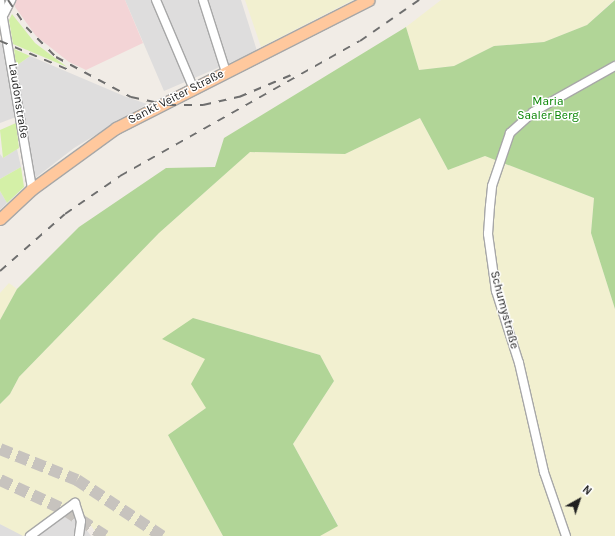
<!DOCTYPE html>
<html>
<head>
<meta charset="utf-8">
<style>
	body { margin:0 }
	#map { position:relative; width:615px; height:536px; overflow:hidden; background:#f1ece6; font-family:Karla,sans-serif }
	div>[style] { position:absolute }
	.residential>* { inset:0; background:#dedddd }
	.commercial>* { inset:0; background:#f3d4d6 }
	.farmland>* { inset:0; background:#f2f0d0 }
	.grass>* { inset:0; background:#d4f0a7 }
	.forest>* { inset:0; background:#b1d597 }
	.highway-tunnel>* { height:12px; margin-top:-6px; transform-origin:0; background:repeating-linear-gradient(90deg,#c7c3be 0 12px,transparent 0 18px) }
	.roads { filter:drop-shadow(1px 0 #a7a7a7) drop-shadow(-1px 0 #a7a7a7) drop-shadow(0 1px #a7a7a7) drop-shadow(0 -1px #a7a7a7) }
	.minor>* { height:8px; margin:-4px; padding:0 4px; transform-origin:4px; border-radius:4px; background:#fff }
	.major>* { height:11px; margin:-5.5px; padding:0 5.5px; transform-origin:5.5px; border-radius:5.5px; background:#ffc89d }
	.rail>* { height:2px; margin-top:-1px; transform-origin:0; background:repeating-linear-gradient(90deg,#6e6e6e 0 8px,transparent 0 16px) }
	span { translate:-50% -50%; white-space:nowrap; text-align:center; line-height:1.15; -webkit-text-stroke:3px #fff; paint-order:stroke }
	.street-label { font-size:12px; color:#202020 }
	.park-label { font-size:12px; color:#088502 }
	.north { position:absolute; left:559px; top:480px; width:40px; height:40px; -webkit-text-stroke:3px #fff; paint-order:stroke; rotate:40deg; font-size:11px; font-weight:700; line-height:16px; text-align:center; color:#202020 }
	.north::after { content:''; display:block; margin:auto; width:14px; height:18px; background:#202020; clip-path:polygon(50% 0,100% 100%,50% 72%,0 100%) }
</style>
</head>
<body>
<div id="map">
	<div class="residential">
		<i style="clip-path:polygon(125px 0,241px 0,257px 51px,164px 91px)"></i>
		<i style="clip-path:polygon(0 43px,5px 45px,16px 117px,0 123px)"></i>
		<i style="clip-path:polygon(30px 56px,124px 96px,147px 104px,74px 148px,34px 179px,16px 66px)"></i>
		<i style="clip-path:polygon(17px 149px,21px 167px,0 179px,0 154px,3px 158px)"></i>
		<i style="clip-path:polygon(0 191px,7px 203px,0 210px)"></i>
		<i style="clip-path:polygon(72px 510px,91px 536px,36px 536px)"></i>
		<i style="clip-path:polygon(0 524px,22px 534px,23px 536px,0 536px)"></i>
	</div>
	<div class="commercial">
		<i style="clip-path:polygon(15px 0,125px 0,143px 43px,86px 70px,69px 62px,36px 36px,15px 7px)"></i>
	</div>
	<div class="farmland">
		<i style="clip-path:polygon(245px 0,353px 0,261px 47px)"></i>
		<i style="clip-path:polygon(441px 0,614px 0,587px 25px,544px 42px,494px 46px,454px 66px,419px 70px,406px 27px)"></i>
		<i style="clip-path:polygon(420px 118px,448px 170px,485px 156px,594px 198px,591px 233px,615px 309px,615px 536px,320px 536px,338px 525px,293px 444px,334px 381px,320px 355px,193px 318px,205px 359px,206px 408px,168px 435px,223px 536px,98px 536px,73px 498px,23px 536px,0 524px,0 404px,10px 394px,19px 377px,159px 233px,250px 152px,345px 154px)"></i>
		<i style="clip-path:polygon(9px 283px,17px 289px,0 320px,0 293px)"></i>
	</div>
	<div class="grass">
		<i style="clip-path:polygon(12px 14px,35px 43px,67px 67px,13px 44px,9px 20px)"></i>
		<i style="clip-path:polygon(14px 49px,30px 56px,16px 66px)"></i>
		<i style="clip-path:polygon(16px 123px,19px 148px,3px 158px,0 130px)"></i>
		<i style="clip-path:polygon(21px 167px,24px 187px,7px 203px,0 191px,0 179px)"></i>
	</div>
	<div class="forest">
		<i style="clip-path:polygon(615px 0,615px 309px,591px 233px,594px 198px,485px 156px,448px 170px,420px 118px,345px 154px,250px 152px,159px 233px,19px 377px,10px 394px,0 404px,0 320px,17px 289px,79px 227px,166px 168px,215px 167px,224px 138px,406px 27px,419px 70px,454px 66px,494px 46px,544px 42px,587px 25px)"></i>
		<i style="clip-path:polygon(193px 318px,320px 355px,334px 381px,293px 444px,338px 526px,320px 536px,223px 536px,168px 435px,206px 408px,191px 384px,205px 359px,162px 339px)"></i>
	</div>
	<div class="highway-tunnel">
		<i style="left:0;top:449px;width:83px;rotate:21.9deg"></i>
		<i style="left:77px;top:480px;width:102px;rotate:33.4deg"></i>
		<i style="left:0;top:480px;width:72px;rotate:24.8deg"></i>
		<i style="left:65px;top:510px;width:48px;rotate:33deg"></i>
	</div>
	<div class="roads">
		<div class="minor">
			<i style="left:156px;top:0;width:95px;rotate:67deg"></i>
			<i style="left:203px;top:0;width:76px;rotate:72.3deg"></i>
			<i style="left:0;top:1px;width:191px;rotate:80.3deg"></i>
			<i style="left:4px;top:14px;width:16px;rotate:-63deg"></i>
			<i style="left:30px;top:536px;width:56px;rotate:-36.3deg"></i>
			<i style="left:75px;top:503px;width:19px;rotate:72deg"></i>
			<i style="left:81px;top:521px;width:15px;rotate:98deg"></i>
			<i style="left:566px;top:536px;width:68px;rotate:-109deg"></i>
			<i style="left:544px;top:472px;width:112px;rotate:-102.9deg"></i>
			<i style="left:519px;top:363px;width:76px;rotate:-107.7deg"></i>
			<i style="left:496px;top:291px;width:58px;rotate:-98deg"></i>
			<i style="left:488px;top:234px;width:28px;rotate:-86deg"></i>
			<i style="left:490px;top:206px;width:20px;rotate:-84deg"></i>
			<i style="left:492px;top:186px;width:56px;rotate:-71.2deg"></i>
			<i style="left:510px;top:133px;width:31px;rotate:-42deg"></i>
			<i style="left:533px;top:112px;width:94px;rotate:-29.3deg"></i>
		</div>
		<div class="major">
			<i style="left:0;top:219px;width:44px;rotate:-43.2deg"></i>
			<i style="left:32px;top:189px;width:104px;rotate:-36deg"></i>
			<i style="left:116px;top:128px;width:283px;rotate:-26.9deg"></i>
		</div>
	</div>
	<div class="rail">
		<i style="left:8px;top:0;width:32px;rotate:56deg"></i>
		<i style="left:26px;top:27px;width:42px;rotate:45deg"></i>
		<i style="left:56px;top:57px;width:85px;rotate:28.1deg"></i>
		<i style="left:131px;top:97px;width:38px;rotate:12deg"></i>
		<i style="left:168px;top:105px;width:35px"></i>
		<i style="left:203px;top:105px;width:37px;rotate:-13deg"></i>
		<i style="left:239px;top:97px;width:56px;rotate:-22.9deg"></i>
		<i style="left:0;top:41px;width:75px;rotate:22.8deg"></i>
		<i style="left:0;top:271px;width:86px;rotate:-41.2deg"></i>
		<i style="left:65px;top:214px;width:67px;rotate:-34.6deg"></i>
		<i style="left:120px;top:176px;width:275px;rotate:-29.4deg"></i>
		<i style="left:360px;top:41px;width:72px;rotate:-34.8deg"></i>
	</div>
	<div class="street-label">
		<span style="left:176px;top:97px;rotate:-27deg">Sankt Veiter Straße</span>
		<span style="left:18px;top:101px;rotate:81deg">Laudonstraße</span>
		<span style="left:504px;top:310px;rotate:75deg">Schumystraße</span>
	</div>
	<div class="park-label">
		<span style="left:548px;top:109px">Maria<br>Saaler Berg</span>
	</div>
	<div class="north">N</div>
</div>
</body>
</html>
